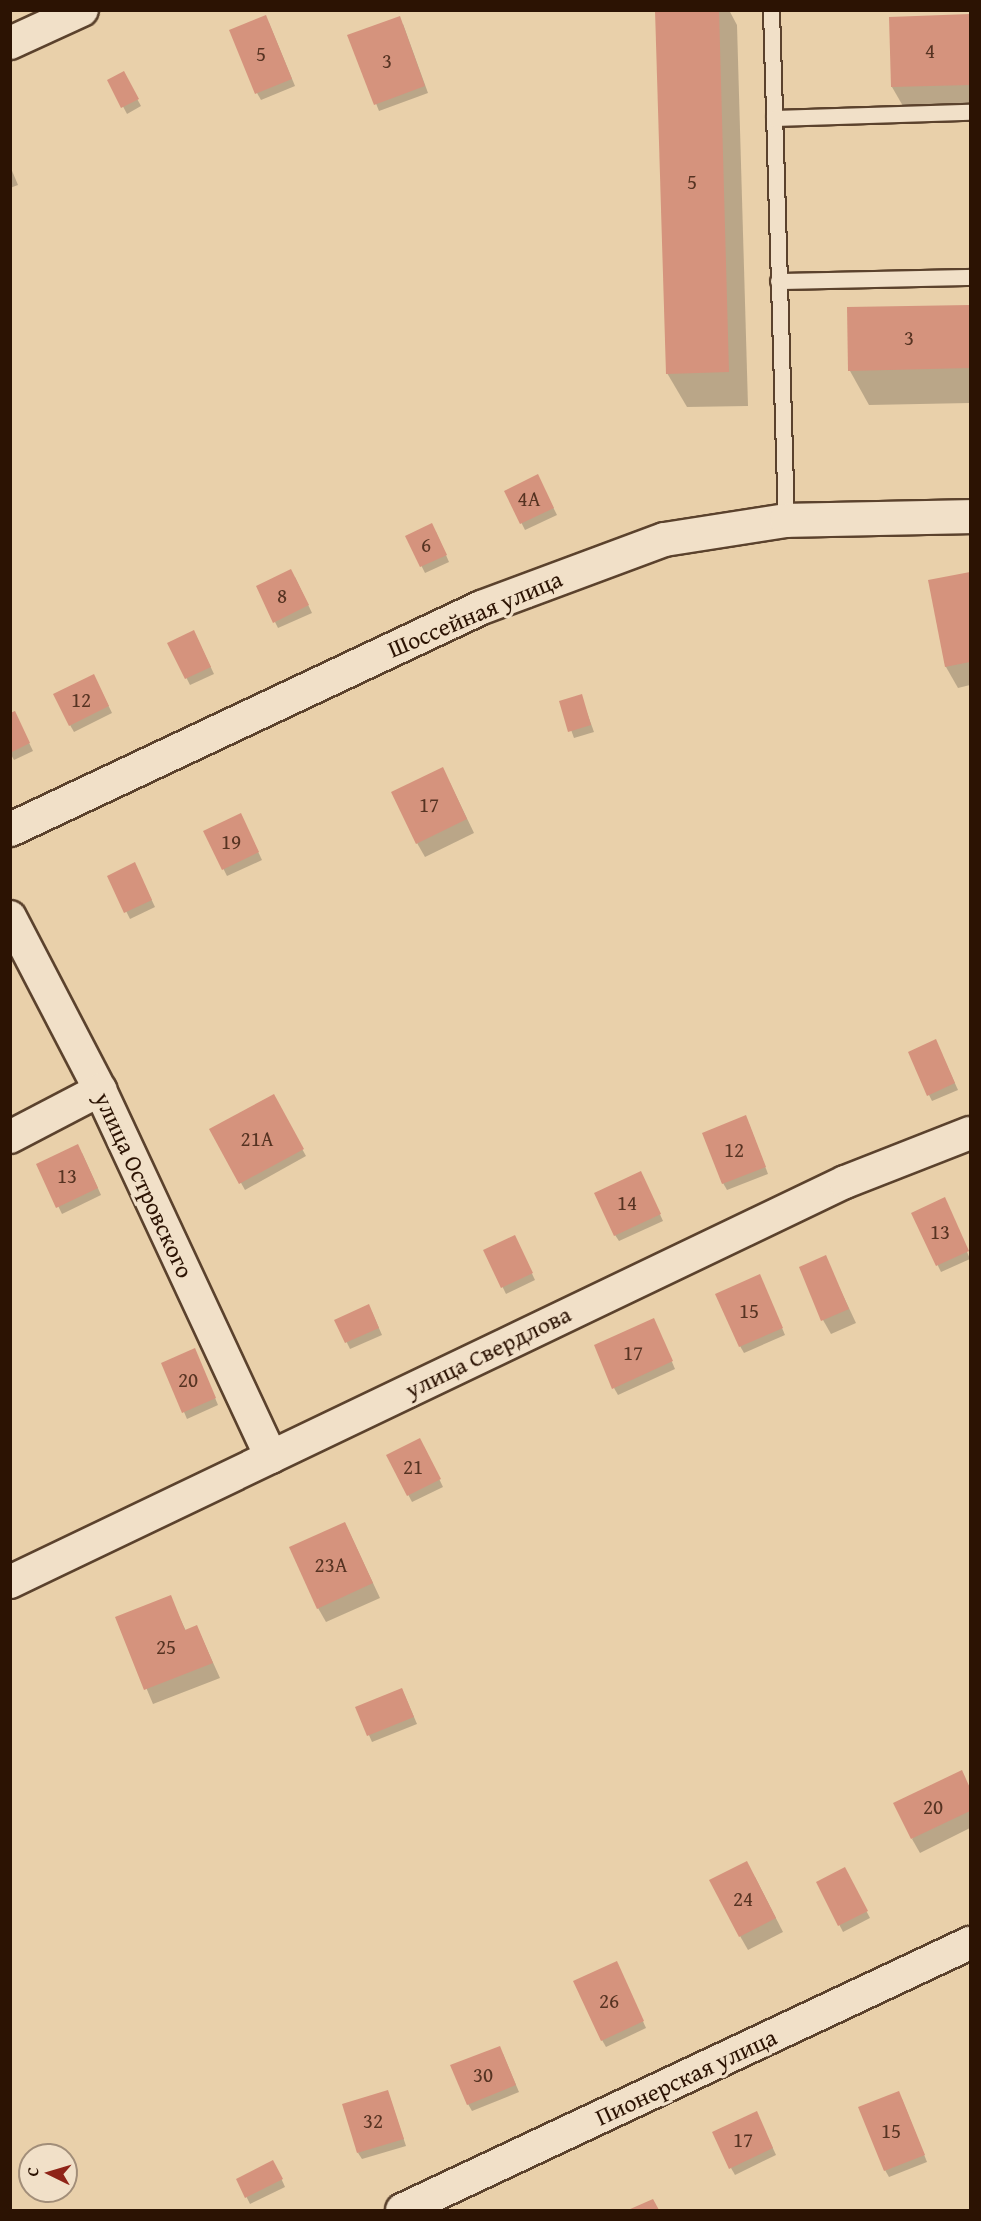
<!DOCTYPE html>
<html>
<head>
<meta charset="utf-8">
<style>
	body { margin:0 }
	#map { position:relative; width:981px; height:2221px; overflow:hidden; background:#e9d0aa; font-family:"Gentium Book Plus",serif }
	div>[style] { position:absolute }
	.shadow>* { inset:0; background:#0003 }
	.building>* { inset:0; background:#d5937d }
	.roads { filter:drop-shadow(2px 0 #5b422d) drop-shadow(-2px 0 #5b422d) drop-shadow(0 2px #5b422d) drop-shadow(0 -2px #5b422d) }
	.lane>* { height:15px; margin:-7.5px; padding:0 7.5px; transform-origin:7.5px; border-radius:7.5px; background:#f1e0c8 }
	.street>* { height:32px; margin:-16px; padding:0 16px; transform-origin:16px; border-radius:16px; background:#f1e0c8 }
	.secondary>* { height:33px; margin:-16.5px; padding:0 16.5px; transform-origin:16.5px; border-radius:16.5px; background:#f1e0c8 }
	span { translate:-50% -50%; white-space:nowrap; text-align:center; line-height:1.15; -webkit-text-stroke:6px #f1e0c8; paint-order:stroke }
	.number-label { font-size:21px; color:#563322 }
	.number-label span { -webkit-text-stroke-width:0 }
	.street-label { font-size:24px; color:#2c1303 }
	.frame { position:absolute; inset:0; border:12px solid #2c1303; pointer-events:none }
	.north { position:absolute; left:18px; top:2143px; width:60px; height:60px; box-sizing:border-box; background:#f1e0c8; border:2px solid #a28e79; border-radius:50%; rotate:275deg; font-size:16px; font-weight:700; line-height:24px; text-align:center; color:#2c1303 }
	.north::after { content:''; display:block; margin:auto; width:21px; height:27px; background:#8f2418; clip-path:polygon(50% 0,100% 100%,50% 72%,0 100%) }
</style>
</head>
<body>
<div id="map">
	<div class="shadow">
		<i style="clip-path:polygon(657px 10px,729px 10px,737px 25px,748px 406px,687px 407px,667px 373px)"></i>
		<i style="clip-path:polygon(970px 16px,970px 111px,907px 113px,892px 87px,891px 18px)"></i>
		<i style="clip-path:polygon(269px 23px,295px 86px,261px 100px,257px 93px)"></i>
		<i style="clip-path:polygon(403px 24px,428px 93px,379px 111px,349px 36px)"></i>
		<i style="clip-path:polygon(123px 73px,141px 106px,127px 114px,109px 80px)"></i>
		<i style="clip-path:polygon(10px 166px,18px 185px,10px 188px)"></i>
		<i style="clip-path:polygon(970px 306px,970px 403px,869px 405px,850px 371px,849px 309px)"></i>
		<i style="clip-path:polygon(541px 483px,557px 515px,525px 530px,506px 492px)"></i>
		<i style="clip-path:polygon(436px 532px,449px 562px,425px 573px,407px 537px)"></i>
		<i style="clip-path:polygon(970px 574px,970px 685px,958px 688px,946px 667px,930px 582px)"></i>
		<i style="clip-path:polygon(295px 577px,312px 613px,278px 628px,275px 622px)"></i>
		<i style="clip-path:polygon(197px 638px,214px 674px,190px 685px,169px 643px)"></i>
		<i style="clip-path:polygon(97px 682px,112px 713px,74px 732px,70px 725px)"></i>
		<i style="clip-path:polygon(581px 696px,594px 732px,574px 738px,561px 702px)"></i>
		<i style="clip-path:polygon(10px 715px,18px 720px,33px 751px,14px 760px,10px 753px)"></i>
		<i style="clip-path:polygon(450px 783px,474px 833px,425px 857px,417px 843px)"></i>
		<i style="clip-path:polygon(244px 822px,262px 860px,227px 876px,205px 832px)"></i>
		<i style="clip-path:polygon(138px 871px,155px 907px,130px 919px,109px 877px)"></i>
		<i style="clip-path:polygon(939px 1048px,958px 1090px,932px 1101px,929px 1095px)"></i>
		<i style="clip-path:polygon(273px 1096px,306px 1156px,245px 1190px,211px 1129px)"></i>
		<i style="clip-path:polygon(749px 1124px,768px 1174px,727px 1190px,723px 1183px)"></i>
		<i style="clip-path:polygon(82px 1153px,101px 1195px,62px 1214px,38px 1165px)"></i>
		<i style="clip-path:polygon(644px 1180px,663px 1221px,619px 1241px,615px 1235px)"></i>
		<i style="clip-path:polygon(948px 1206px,970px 1259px,941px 1272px,913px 1214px)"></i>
		<i style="clip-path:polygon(518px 1244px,535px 1280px,506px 1294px,485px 1251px)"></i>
		<i style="clip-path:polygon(825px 1257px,856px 1323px,831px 1334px,823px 1320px)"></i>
		<i style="clip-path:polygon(763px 1283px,785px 1335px,744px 1353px,740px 1346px)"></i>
		<i style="clip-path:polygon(372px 1312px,382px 1335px,350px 1349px,336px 1320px)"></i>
		<i style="clip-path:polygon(657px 1327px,675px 1369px,618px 1395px,614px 1388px)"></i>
		<i style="clip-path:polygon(198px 1357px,218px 1405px,187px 1419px,184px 1412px)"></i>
		<i style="clip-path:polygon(424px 1447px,443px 1487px,412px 1502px,388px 1456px)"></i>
		<i style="clip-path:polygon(345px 1523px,380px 1598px,326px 1622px,318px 1608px)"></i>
		<i style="clip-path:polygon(170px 1597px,186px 1631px,197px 1627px,220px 1678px,153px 1704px,117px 1618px)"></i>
		<i style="clip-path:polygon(402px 1689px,417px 1724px,372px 1742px,357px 1708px)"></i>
		<i style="clip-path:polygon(961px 1772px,970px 1789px,970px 1828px,920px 1853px,912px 1839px)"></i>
		<i style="clip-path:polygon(848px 1876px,870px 1918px,843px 1932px,818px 1883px)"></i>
		<i style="clip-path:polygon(755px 1877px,783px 1932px,748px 1950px,740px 1936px)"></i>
		<i style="clip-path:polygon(620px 1970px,646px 2028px,606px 2047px,602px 2040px)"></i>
		<i style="clip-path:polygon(503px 2054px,519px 2092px,472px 2111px,468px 2104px)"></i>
		<i style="clip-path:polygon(388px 2092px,406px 2146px,362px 2159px,358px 2153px)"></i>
		<i style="clip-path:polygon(902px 2099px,927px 2162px,889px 2177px,885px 2170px)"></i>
		<i style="clip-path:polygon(760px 2120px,776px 2155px,735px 2175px,731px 2168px)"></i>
		<i style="clip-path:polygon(277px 2169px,285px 2187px,250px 2204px,238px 2180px)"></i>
	</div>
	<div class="building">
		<i style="clip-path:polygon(655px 10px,719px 10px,729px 372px,666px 374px)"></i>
		<i style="clip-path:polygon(970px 14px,970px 85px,891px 87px,889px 17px)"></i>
		<i style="clip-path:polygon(266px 15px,292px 79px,255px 94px,229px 30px)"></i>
		<i style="clip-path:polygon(400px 16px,425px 86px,374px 105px,347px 35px)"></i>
		<i style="clip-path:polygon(124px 71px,139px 99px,121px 108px,107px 80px)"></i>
		<i style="clip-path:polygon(970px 305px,970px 368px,848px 371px,847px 307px)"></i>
		<i style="clip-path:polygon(538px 474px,554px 508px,520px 524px,504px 491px)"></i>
		<i style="clip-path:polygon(432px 523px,447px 555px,420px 567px,405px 536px)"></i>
		<i style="clip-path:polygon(291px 569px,309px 605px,273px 623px,256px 586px)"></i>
		<i style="clip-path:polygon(970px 572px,970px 662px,945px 667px,928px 580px)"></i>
		<i style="clip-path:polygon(194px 630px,211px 667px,185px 679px,167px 643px)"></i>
		<i style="clip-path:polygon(94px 674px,109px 706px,69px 726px,53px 694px)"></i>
		<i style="clip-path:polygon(582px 694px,591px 725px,568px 732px,559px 701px)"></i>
		<i style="clip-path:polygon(15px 711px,30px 743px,10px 753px,10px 713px)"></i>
		<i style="clip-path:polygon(443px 767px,467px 819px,416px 844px,391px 792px)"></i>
		<i style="clip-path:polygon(241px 813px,259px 852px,222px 870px,203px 831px)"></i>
		<i style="clip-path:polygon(135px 862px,152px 900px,124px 913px,107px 876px)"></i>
		<i style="clip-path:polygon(936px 1039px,955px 1083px,927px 1096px,908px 1052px)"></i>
		<i style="clip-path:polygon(274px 1094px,304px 1149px,239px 1184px,209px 1129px)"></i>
		<i style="clip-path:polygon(746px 1115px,766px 1167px,722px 1184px,702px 1133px)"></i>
		<i style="clip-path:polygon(78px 1144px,98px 1188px,56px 1208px,36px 1164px)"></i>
		<i style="clip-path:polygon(641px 1171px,661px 1214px,614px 1236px,594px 1193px)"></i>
		<i style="clip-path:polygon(945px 1197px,969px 1251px,936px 1266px,911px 1213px)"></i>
		<i style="clip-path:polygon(515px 1235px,533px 1273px,501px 1288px,483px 1250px)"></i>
		<i style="clip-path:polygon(826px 1255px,849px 1309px,821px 1321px,799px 1267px)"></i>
		<i style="clip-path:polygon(760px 1274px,783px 1328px,739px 1347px,715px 1294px)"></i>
		<i style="clip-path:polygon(369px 1304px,379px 1328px,345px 1343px,334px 1320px)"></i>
		<i style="clip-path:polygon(654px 1318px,673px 1361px,612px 1389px,594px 1345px)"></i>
		<i style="clip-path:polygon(195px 1348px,216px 1398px,182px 1413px,161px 1363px)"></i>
		<i style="clip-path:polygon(420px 1438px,441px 1479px,407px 1496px,386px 1455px)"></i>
		<i style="clip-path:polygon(345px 1522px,373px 1583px,317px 1609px,289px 1547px)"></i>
		<i style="clip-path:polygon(171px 1595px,185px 1630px,197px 1625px,213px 1663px,144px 1690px,115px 1617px)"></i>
		<i style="clip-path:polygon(402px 1688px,414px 1717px,367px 1736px,355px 1707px)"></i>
		<i style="clip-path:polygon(962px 1770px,970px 1788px,970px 1811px,911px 1839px,893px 1803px)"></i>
		<i style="clip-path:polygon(747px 1861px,776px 1918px,739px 1937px,709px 1880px)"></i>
		<i style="clip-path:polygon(845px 1867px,868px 1911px,838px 1926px,816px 1882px)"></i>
		<i style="clip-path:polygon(617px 1961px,644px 2021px,601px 2041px,573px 1981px)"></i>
		<i style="clip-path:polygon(500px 2046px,516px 2085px,467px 2105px,450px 2065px)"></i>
		<i style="clip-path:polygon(388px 2090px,404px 2139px,357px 2153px,342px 2104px)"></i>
		<i style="clip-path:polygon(899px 2091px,925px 2155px,884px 2171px,858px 2107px)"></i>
		<i style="clip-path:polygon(757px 2111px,773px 2148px,729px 2169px,712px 2132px)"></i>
		<i style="clip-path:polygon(273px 2160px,283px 2179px,245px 2198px,236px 2179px)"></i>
		<i style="clip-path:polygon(653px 2199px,659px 2210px,628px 2210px)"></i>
	</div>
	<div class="roads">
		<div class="lane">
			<i style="left:771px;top:10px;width:510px;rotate:88.32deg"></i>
			<i style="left:774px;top:118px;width:196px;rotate:-1.8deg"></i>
			<i style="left:778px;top:281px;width:192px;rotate:-1.2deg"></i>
		</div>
		<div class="street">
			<i style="left:10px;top:43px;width:79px;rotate:-24.6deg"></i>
			<i style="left:10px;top:917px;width:195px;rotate:62.5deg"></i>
			<i style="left:100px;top:1090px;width:405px;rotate:65deg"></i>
			<i style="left:10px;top:1137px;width:102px;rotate:-27.6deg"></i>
			<i style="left:10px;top:1582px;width:926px;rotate:-25.6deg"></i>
			<i style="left:845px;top:1182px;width:134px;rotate:-21.4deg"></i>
			<i style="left:402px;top:2210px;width:628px;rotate:-25.18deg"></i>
		</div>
		<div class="secondary">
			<i style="left:10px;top:829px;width:521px;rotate:-25.24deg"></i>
			<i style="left:481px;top:607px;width:195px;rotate:-20.4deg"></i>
			<i style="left:664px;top:539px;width:123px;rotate:-8.9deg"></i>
			<i style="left:786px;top:520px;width:184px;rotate:-1.2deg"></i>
		</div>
	</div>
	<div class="number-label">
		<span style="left:930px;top:51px">4</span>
		<span style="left:261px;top:54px">5</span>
		<span style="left:387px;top:61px">3</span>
		<span style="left:692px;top:182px">5</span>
		<span style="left:909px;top:338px">3</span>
		<span style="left:529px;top:499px">4А</span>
		<span style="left:426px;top:545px">6</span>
		<span style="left:282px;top:596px">8</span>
		<span style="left:81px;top:700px">12</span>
		<span style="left:429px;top:805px">17</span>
		<span style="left:231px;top:842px">19</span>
		<span style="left:257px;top:1139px">21А</span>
		<span style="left:734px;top:1150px">12</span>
		<span style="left:67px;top:1176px">13</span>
		<span style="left:627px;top:1203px">14</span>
		<span style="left:940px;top:1232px">13</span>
		<span style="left:749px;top:1311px">15</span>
		<span style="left:633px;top:1353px">17</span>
		<span style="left:188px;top:1380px">20</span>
		<span style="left:413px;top:1467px">21</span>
		<span style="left:331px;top:1565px">23А</span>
		<span style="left:166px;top:1647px">25</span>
		<span style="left:933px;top:1807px">20</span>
		<span style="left:743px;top:1899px">24</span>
		<span style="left:609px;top:2001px">26</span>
		<span style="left:483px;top:2075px">30</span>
		<span style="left:373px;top:2121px">32</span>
		<span style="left:891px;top:2131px">15</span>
		<span style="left:743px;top:2140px">17</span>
	</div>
	<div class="street-label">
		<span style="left:475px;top:614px;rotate:-23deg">Шоссейная улица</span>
		<span style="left:144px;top:1185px;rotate:65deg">улица Островского</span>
		<span style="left:488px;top:1352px;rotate:-26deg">улица Свердлова</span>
		<span style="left:686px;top:2077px;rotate:-25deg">Пионерская улица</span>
	</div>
	<div class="frame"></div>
	<div class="north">С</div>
</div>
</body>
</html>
